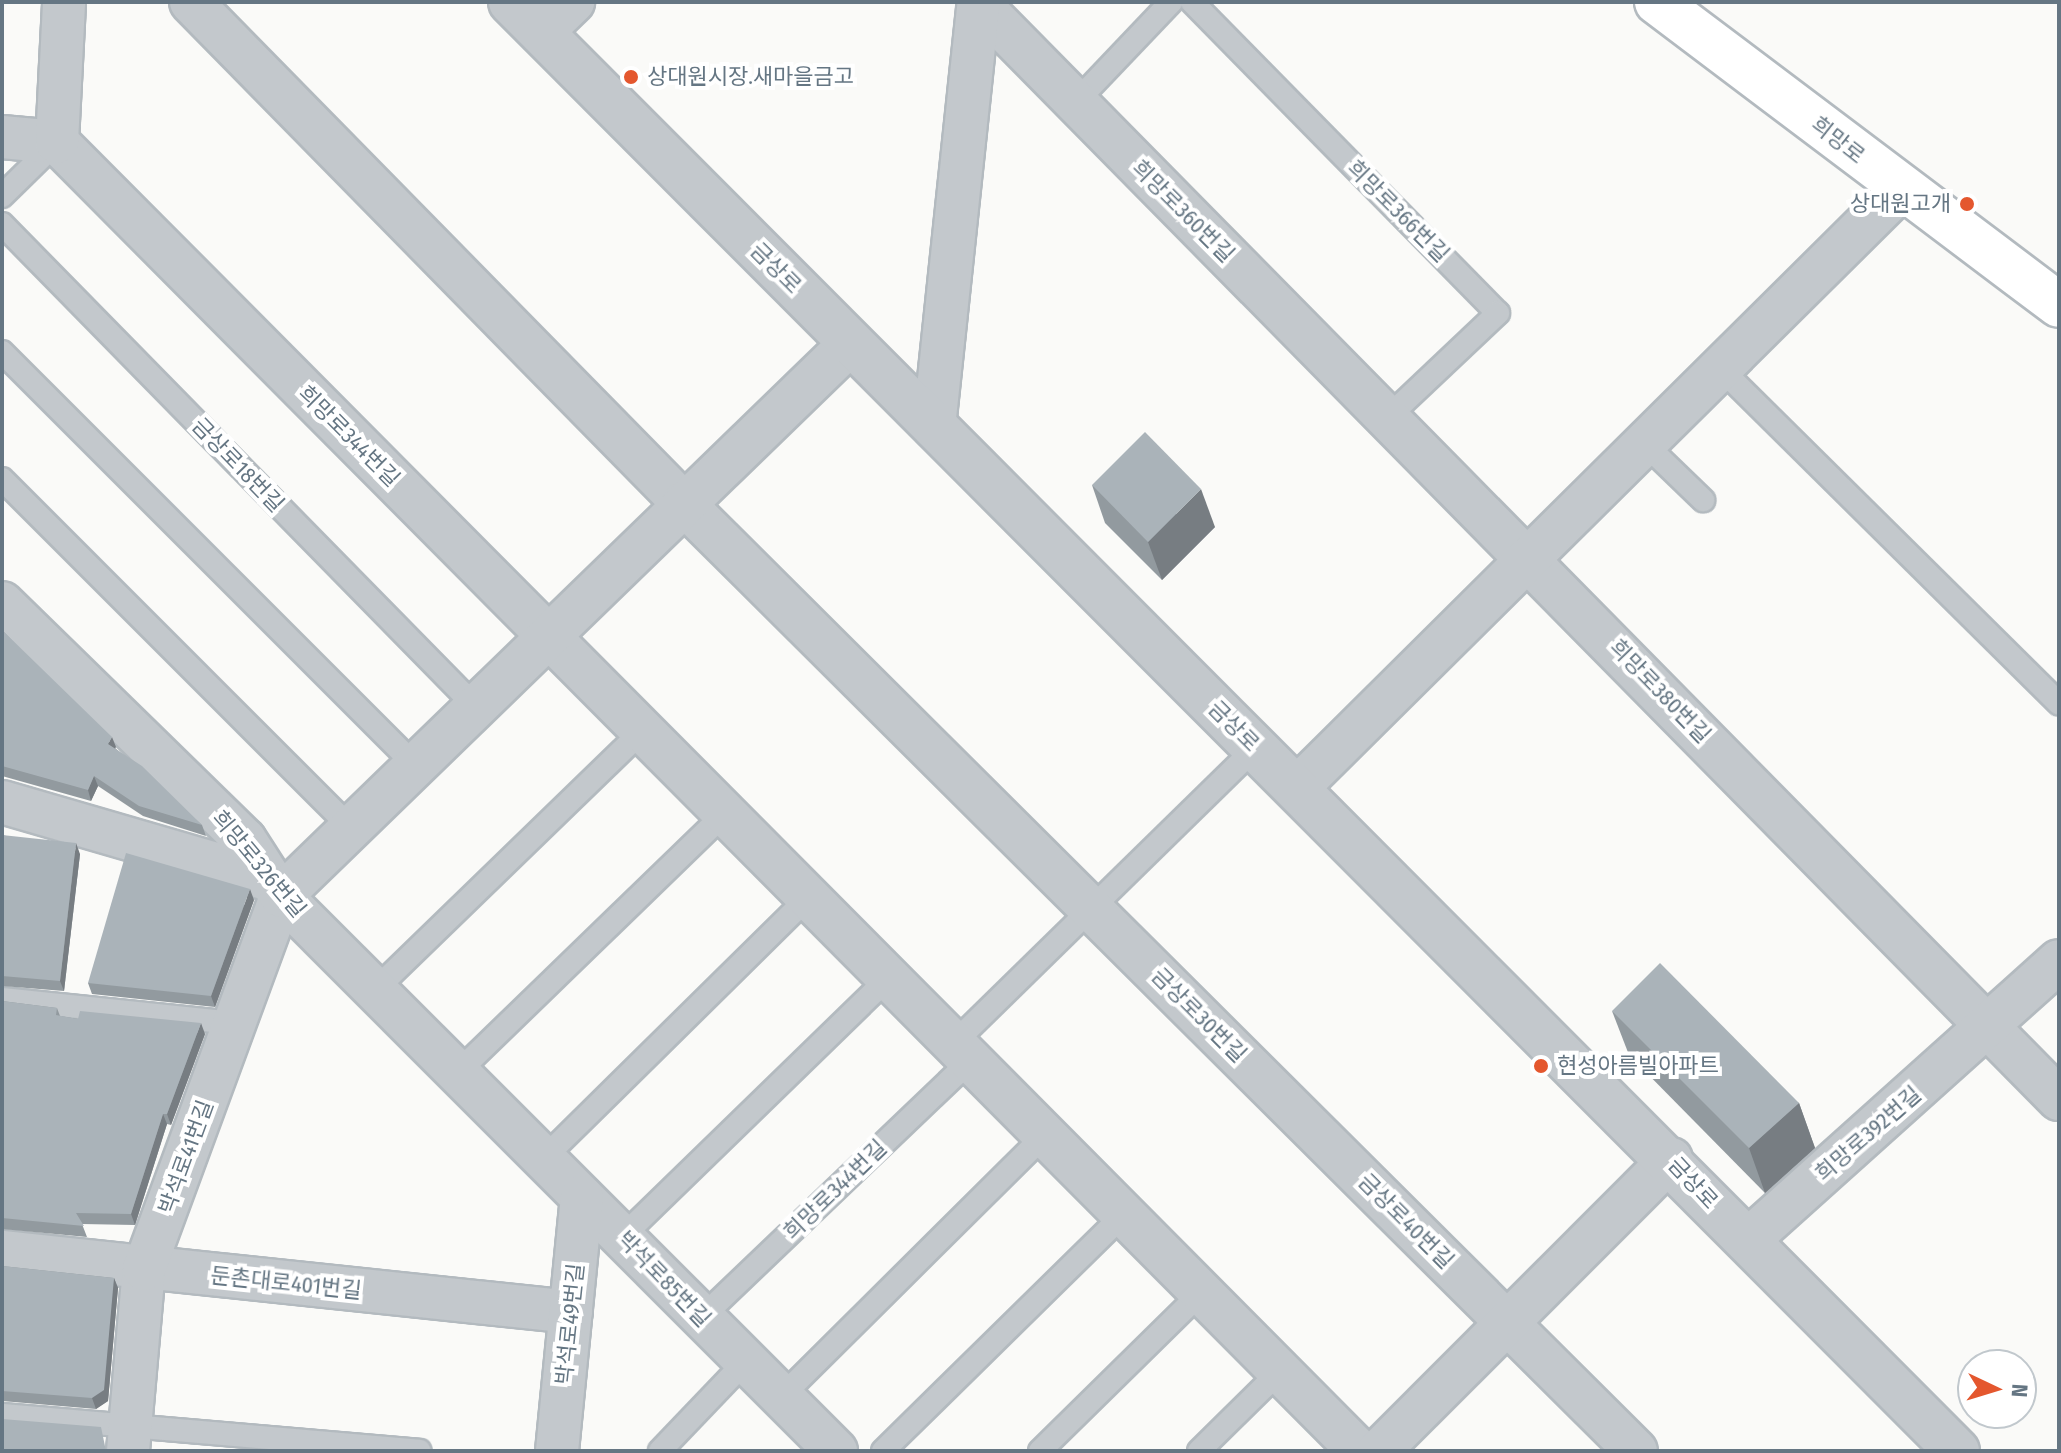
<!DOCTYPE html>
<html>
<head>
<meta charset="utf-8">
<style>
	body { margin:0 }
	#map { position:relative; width:2061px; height:1453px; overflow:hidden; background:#fafaf8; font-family:"Fira Sans Condensed","Noto Sans KR",sans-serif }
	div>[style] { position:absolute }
	.roads { filter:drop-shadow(2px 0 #b3babf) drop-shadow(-2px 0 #b3babf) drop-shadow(0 2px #b3babf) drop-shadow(0 -2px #b3babf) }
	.service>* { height:22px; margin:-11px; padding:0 11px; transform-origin:11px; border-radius:11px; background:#c3c8cc }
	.minor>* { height:42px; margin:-21px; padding:0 21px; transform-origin:21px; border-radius:21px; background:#c3c8cc }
	.tertiary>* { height:44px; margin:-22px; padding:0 22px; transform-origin:22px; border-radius:22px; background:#c3c8cc }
	.secondary>* { height:44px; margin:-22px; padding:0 22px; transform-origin:22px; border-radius:22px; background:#fff }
	.wall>* { inset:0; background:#929a9f }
	.shaded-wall>* { inset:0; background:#777d82 }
	.building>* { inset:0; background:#aab3b9 }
	.dots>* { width:22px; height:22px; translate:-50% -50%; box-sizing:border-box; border:4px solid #fff; border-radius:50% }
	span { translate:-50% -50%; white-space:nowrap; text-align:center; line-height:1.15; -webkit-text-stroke:8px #fff; paint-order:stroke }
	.poi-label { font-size:22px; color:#657683 }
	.left { translate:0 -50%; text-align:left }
	.right { translate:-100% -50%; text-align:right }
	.street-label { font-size:22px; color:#657683 }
	.frame { position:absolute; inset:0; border:4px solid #657683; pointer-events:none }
	.north { position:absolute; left:1957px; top:1349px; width:80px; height:80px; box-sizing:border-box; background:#fff; border:2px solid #c1c8cd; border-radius:50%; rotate:94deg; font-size:22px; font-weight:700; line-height:32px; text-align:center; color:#657683 }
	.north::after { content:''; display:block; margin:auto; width:28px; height:36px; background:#e4572e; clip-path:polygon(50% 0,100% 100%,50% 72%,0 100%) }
</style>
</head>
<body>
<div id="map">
	<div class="roads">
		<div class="service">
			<i style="left:1192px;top:2px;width:436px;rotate:45.5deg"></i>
			<i style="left:1498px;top:313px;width:150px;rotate:136.6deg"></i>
			<i style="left:1074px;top:104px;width:141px;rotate:-46.4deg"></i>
			<i style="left:2px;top:196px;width:77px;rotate:-44.5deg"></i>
			<i style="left:2px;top:224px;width:675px;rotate:45.54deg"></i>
			<i style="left:2px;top:352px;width:584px;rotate:45deg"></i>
			<i style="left:1722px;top:370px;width:474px;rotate:44.7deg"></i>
			<i style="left:1645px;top:444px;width:81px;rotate:44deg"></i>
			<i style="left:2px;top:479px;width:494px;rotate:45deg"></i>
			<i style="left:376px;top:989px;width:368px;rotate:-44.1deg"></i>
			<i style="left:2px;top:999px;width:234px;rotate:5.9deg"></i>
			<i style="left:952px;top:1045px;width:426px;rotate:-44.4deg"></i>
			<i style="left:458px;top:1072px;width:371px;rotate:-44.1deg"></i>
			<i style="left:544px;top:1158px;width:371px;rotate:-44.6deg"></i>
			<i style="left:623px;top:1236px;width:370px;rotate:-44.2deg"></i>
			<i style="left:701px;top:1318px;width:371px;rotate:-43.7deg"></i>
			<i style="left:782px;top:1396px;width:371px;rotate:-44.8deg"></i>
			<i style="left:2px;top:1415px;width:419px;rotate:4.9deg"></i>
			<i style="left:660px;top:1451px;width:124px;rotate:-46.3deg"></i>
			<i style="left:883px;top:1451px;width:337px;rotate:-44.5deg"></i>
			<i style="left:1040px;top:1451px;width:227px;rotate:-44.5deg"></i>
			<i style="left:1199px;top:1451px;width:112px;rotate:-44.6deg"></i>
		</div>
		<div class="minor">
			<i style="left:191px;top:2px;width:702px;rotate:45.52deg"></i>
			<i style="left:683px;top:503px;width:1344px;rotate:44.85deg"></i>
			<i style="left:979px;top:4px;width:1538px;rotate:45.4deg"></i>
			<i style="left:541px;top:33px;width:45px;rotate:-44.1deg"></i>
			<i style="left:2px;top:137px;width:55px;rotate:5.2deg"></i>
			<i style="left:57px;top:142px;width:1846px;rotate:45.15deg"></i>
			<i style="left:57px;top:142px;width:140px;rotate:-87.1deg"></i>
			<i style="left:934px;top:427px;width:427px;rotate:-84deg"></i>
			<i style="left:2px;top:603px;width:339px;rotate:44.3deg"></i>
			<i style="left:245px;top:840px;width:67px;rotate:57.3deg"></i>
			<i style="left:281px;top:896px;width:785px;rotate:45deg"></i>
			<i style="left:1296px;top:789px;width:851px;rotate:-44.76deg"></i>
			<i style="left:2px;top:802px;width:280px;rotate:16.2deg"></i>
			<i style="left:1747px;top:1241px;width:419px;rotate:-41.9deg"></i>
			<i style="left:2px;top:1252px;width:572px;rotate:6.02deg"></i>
			<i style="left:128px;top:1451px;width:183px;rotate:-85deg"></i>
			<i style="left:144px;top:1269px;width:397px;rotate:-69.8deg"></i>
			<i style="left:281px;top:896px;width:794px;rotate:-44.13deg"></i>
			<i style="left:557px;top:1451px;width:255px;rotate:-84.4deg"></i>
			<i style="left:1379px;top:1451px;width:413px;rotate:-45deg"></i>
		</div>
		<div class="tertiary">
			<i style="left:511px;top:2px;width:2047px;rotate:45.06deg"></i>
		</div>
		<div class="secondary">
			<i style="left:1657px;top:2px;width:503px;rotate:37.01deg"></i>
		</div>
	</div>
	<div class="wall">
		<i style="clip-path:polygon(1092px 485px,1215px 527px,1162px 580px,1105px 523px)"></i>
		<i style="clip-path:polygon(2px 630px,115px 748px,202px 825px,206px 836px,143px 816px,98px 786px,91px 801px,2px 776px)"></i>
		<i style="clip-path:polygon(2px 835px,80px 854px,64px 991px,2px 986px)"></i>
		<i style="clip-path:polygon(254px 900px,215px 1007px,92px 994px,88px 983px)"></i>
		<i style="clip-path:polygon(2px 1001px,57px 1008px,60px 1016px,78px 1019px,205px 1034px,171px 1125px,167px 1124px,135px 1225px,82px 1224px,87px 1237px,2px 1229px)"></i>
		<i style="clip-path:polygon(1612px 1011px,1799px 1103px,1815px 1148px,1765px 1193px,1629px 1055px)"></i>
		<i style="clip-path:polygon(2px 1266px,114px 1278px,118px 1288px,108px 1401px,96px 1409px,2px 1401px)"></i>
	</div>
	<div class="shaded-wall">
		<i style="clip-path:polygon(1201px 489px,1215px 527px,1162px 580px,1148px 542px)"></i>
		<i style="clip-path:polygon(112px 737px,116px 747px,112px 754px,108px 744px)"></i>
		<i style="clip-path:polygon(94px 776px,98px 786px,91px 801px,88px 790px)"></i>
		<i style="clip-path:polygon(76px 843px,80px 854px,64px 991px,60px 981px)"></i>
		<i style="clip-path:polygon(250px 889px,254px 900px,215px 1007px,211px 996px)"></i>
		<i style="clip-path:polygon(201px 1023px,205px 1034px,171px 1125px,167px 1114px)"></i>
		<i style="clip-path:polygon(1799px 1103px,1815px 1148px,1765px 1193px,1749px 1148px)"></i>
		<i style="clip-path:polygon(163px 1114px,167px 1124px,135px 1225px,131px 1214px)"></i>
		<i style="clip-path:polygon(114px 1278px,118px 1288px,108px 1401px,96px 1409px,92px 1398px)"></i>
	</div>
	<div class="building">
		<i style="clip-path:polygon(1145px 432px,1201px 489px,1148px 542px,1092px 485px)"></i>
		<i style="clip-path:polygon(2px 630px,112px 737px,108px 744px,142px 766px,202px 825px,139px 806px,94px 776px,88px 790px,2px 766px)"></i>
		<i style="clip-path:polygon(2px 835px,76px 843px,60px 981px,2px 976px)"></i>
		<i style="clip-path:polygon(126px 853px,250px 889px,211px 996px,88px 983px)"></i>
		<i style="clip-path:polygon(1660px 963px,1799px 1103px,1749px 1148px,1612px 1011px)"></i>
		<i style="clip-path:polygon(2px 1001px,57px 1008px,56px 1015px,78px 1019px,80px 1011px,201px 1023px,167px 1114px,163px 1114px,131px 1214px,76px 1213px,84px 1226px,2px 1218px)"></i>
		<i style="clip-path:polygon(2px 1266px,114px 1278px,104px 1390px,92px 1398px,2px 1391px)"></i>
		<i style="clip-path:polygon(2px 1419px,101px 1427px,106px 1451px,2px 1451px)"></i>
	</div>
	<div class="dots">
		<i style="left:631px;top:77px;background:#e4572e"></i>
		<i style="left:1967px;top:204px;background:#e4572e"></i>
		<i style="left:1541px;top:1066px;background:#e4572e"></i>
	</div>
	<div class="poi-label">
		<span class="left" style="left:647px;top:77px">상대원시장.새마을금고</span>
		<span class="right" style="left:1951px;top:204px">상대원고개</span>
		<span class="left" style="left:1557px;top:1066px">현성아름빌아파트</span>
	</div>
	<div class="street-label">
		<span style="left:1838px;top:140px;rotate:38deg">희망로</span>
		<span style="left:1183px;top:211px;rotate:45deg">희망로360번길</span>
		<span style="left:1398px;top:211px;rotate:45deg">희망로366번길</span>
		<span style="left:776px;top:268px;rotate:45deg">금상로</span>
		<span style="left:349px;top:436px;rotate:45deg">희망로344번길</span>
		<span style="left:238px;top:465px;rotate:46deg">금상로18번길</span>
		<span style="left:1660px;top:691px;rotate:46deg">희망로380번길</span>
		<span style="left:1234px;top:726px;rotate:45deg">금상로</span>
		<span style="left:259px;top:864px;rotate:50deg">희망로326번길</span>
		<span style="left:1199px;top:1015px;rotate:45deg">금상로30번길</span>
		<span style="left:1868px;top:1134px;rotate:-41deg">희망로392번길</span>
		<span style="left:186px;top:1157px;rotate:-70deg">박석로41번길</span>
		<span style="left:1693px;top:1183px;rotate:47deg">금상로</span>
		<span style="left:835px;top:1190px;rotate:-44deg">희망로344번길</span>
		<span style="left:1406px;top:1221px;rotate:45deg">금상로40번길</span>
		<span style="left:664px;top:1279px;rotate:46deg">박석로85번길</span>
		<span style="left:286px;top:1283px;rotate:6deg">둔촌대로401번길</span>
		<span style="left:570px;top:1324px;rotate:-84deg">박석로49번길</span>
	</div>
	<div class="frame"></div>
	<div class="north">N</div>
</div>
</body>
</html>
